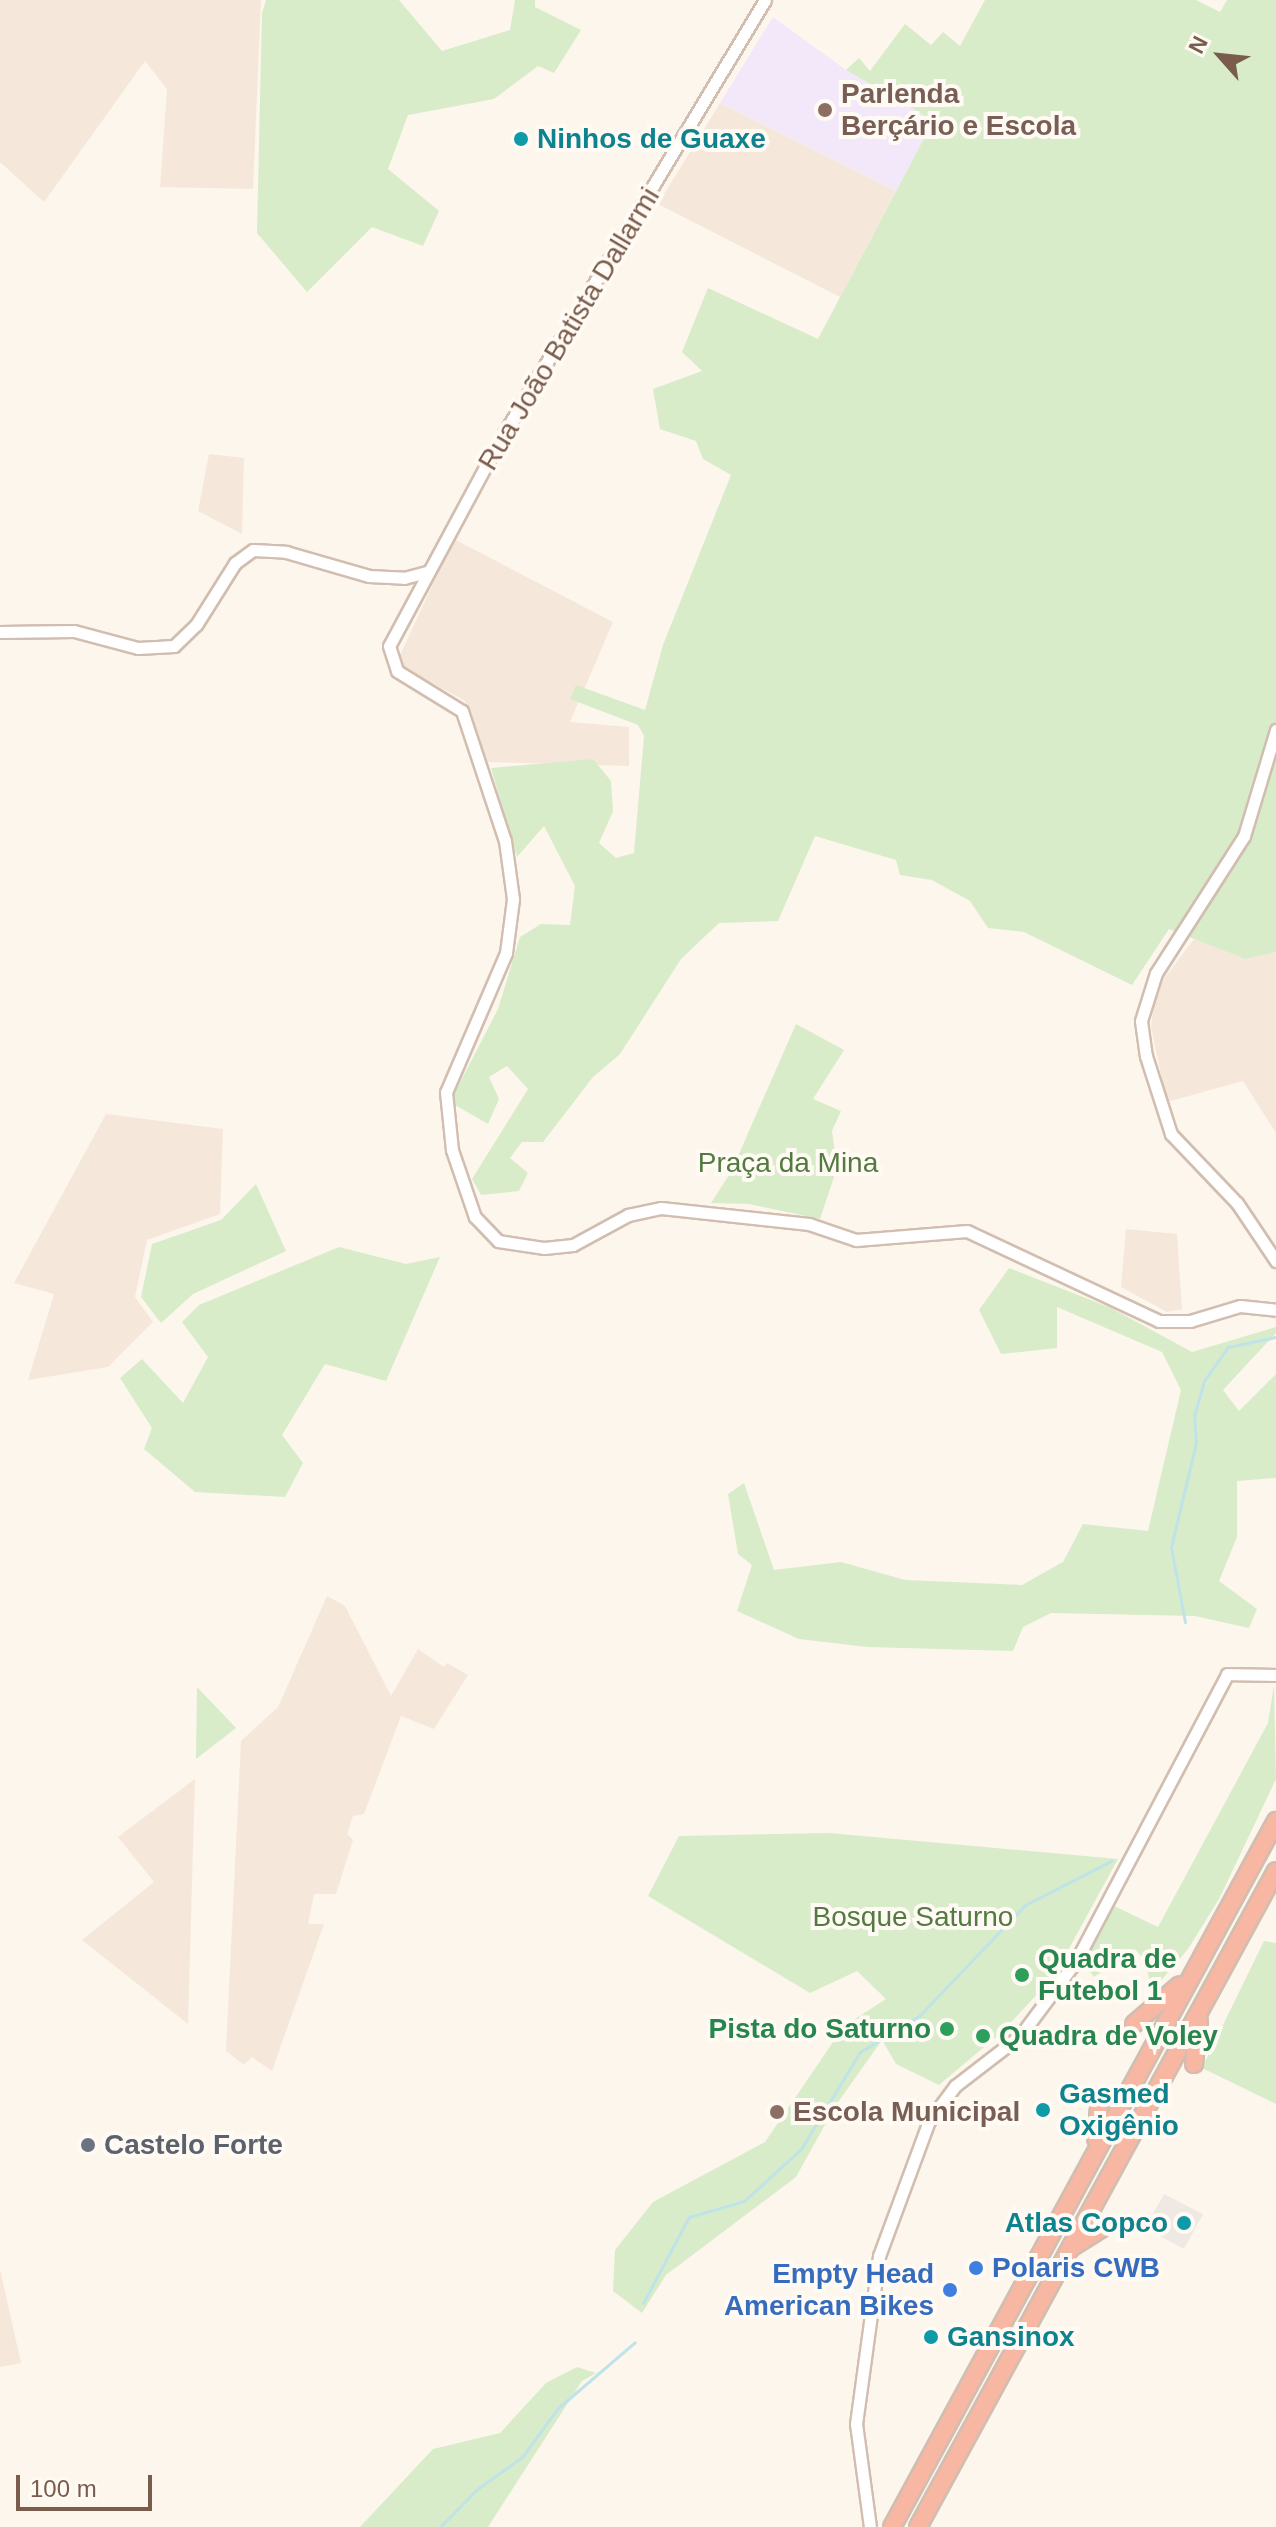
<!DOCTYPE html>
<html>
<head>
<meta charset="utf-8">
<style>
	body { margin:0 }
	#map { position:relative; width:1276px; height:2527px; overflow:hidden; background:#fdf6ec; font-family:Helvetica,sans-serif }
	div>[style] { position:absolute }
	.residential>* { inset:0; background:#f5e8da }
	.industrial>* { inset:0; background:#efe9e4 }
	.education>* { inset:0; background:#f3e8fa }
	.green>* { inset:0; background:#d8ecc9 }
	.stream>* { height:3px; margin:-1.5px; padding:0 1.5px; transform-origin:1.5px; border-radius:1.5px; background:#bfe3e8 }
	.roads { filter:drop-shadow(2px 0 #d1beb0) drop-shadow(-2px 0 #d1beb0) drop-shadow(0 2px #d1beb0) drop-shadow(0 -2px #d1beb0) }
	.minor>* { height:11px; margin:-5.5px; padding:0 5.5px; transform-origin:5.5px; border-radius:5.5px; background:#fff }
	.highway>* { height:16px; margin:-8px; padding:0 8px; transform-origin:8px; border-radius:8px; background:#f7b7a3 }
	.dots>* { width:22px; height:22px; translate:-50% -50%; box-sizing:border-box; border:4px solid #fffaf3; border-radius:50% }
	span { translate:-50% -50%; white-space:nowrap; text-align:center; line-height:1.15; -webkit-text-stroke:8px #fffaf3; paint-order:stroke }
	.education-label { font-size:28px; color:#785e54; font-weight:700 }
	.left { translate:0 -50%; text-align:left }
	.culture-label { font-size:28px; color:#0d838f; font-weight:700 }
	.right { translate:-100% -50%; text-align:right }
	.street-label { font-size:28px; color:#7a5c4d }
	.park-label { font-size:28px; color:#537a41 }
	.leisure-label { font-size:28px; color:#27864d; font-weight:700 }
	.worship-label { font-size:28px; color:#5b616d; font-weight:700 }
	.shop-label { font-size:28px; color:#366cbe; font-weight:700 }
	.north { position:absolute; left:1180px; top:16px; width:80px; height:80px; -webkit-text-stroke:6px #fffaf3; paint-order:stroke; rotate:297deg; font-size:22px; font-weight:700; line-height:32px; text-align:center; color:#7a5c4d }
	.north::after { content:''; display:block; margin:auto; width:28px; height:36px; background:#7a5c4d; clip-path:polygon(50% 0,100% 100%,50% 72%,0 100%) }
	.scale { position:absolute; left:16px; top:2475px; width:136px; height:36px; box-sizing:border-box; border:4px solid #7a5c4d; border-top:0; padding-left:10px; font-size:24px; line-height:28px; white-space:nowrap; color:#7a5c4d; -webkit-text-stroke:6px #fffaf3; paint-order:stroke }
</style>
</head>
<body>
<div id="map">
	<div class="residential">
		<i style="clip-path:polygon(0 0,261px 0,253px 189px,160px 187px,167px 89px,145px 61px,44px 202px,0 162px)"></i>
		<i style="clip-path:polygon(720px 103px,896px 191px,840px 297px,658px 204px)"></i>
		<i style="clip-path:polygon(209px 454px,244px 458px,242px 534px,198px 511px)"></i>
		<i style="clip-path:polygon(454px 539px,613px 622px,570px 722px,629px 727px,629px 766px,487px 762px,465px 701px,402px 666px,399px 657px)"></i>
		<i style="clip-path:polygon(1194px 939px,1245px 959px,1276px 952px,1276px 1133px,1243px 1081px,1167px 1102px,1151px 1027px,1156px 989px)"></i>
		<i style="clip-path:polygon(106px 1114px,223px 1129px,220px 1214px,147px 1240px,135px 1297px,153px 1322px,108px 1367px,28px 1380px,54px 1294px,14px 1283px)"></i>
		<i style="clip-path:polygon(1126px 1229px,1177px 1234px,1182px 1309px,1167px 1312px,1121px 1287px)"></i>
		<i style="clip-path:polygon(327px 1596px,345px 1606px,391px 1696px,418px 1649px,444px 1667px,447px 1663px,468px 1675px,434px 1729px,401px 1716px,364px 1814px,353px 1816px,347px 1834px,353px 1840px,336px 1894px,314px 1894px,308px 1924px,324px 1924px,272px 2071px,252px 2057px,244px 2065px,226px 2051px,241px 1741px,278px 1707px)"></i>
		<i style="clip-path:polygon(195px 1779px,188px 2024px,82px 1940px,154px 1882px,118px 1837px)"></i>
		<i style="clip-path:polygon(0 2269px,21px 2363px,0 2367px)"></i>
	</div>
	<div class="industrial">
		<i style="clip-path:polygon(1164px 2194px,1203px 2214px,1184px 2249px,1145px 2228px)"></i>
	</div>
	<div class="education">
		<i style="clip-path:polygon(773px 17px,846px 70px,927px 117px,930px 127px,896px 191px,720px 103px)"></i>
	</div>
	<div class="green">
		<i style="clip-path:polygon(266px 0,399px 0,442px 51px,510px 30px,515px 0,535px 0,535px 7px,581px 30px,554px 73px,538px 66px,494px 99px,408px 115px,388px 169px,439px 211px,423px 246px,372px 227px,307px 292px,257px 233px,262px 13px)"></i>
		<i style="clip-path:polygon(985px 0,1196px 0,1220px 12px,1227px 0,1276px 0,1276px 952px,1245px 959px,1169px 929px,1132px 985px,1024px 932px,988px 928px,970px 901px,932px 880px,900px 875px,896px 860px,815px 836px,778px 921px,719px 923px,681px 959px,620px 1054px,593px 1077px,543px 1142px,522px 1142px,510px 1158px,528px 1173px,519px 1191px,481px 1195px,472px 1179px,528px 1089px,507px 1066px,489px 1077px,499px 1099px,488px 1124px,450px 1102px,498px 1009px,520px 937px,541px 924px,570px 925px,575px 886px,544px 826px,517px 857px,491px 768px,593px 759px,611px 781px,613px 811px,599px 843px,616px 858px,634px 853px,644px 736px,638px 725px,570px 699px,576px 685px,645px 710px,663px 645px,731px 475px,703px 459px,696px 441px,660px 429px,653px 389px,702px 371px,682px 352px,708px 288px,818px 339px,930px 127px,927px 117px,846px 70px,859px 58px,870px 71px,905px 24px,931px 45px,943px 32px,960px 46px)"></i>
		<i style="clip-path:polygon(796px 1024px,844px 1050px,813px 1099px,841px 1111px,832px 1131px,837px 1168px,820px 1219px,749px 1204px,711px 1203px,731px 1172px)"></i>
		<i style="clip-path:polygon(256px 1184px,286px 1251px,193px 1294px,161px 1323px,141px 1297px,152px 1244px,221px 1220px)"></i>
		<i style="clip-path:polygon(339px 1247px,406px 1264px,440px 1257px,386px 1381px,325px 1364px,282px 1435px,303px 1463px,285px 1497px,195px 1492px,144px 1449px,152px 1428px,120px 1378px,142px 1359px,183px 1403px,208px 1357px,182px 1322px,199px 1305px)"></i>
		<i style="clip-path:polygon(1009px 1268px,1111px 1308px,1192px 1352px,1276px 1327px,1276px 1333px,1223px 1390px,1239px 1411px,1276px 1374px,1276px 1478px,1237px 1481px,1237px 1537px,1219px 1581px,1257px 1609px,1249px 1628px,1195px 1616px,1051px 1613px,1023px 1627px,1013px 1651px,867px 1647px,799px 1639px,737px 1611px,752px 1565px,738px 1554px,728px 1494px,744px 1483px,774px 1570px,841px 1562px,905px 1580px,1022px 1585px,1063px 1562px,1083px 1524px,1148px 1531px,1181px 1390px,1162px 1352px,1057px 1307px,1057px 1348px,1001px 1354px,979px 1310px)"></i>
		<i style="clip-path:polygon(1274px 1685px,1276px 1779px,1219px 1899px,1188px 1949px,1152px 1991px,1145px 1961px,1135px 1949px,1094px 1977px,1081px 1961px,1112px 1905px,1158px 1927px,1268px 1723px)"></i>
		<i style="clip-path:polygon(197px 1687px,236px 1728px,196px 1759px)"></i>
		<i style="clip-path:polygon(829px 1833px,1118px 1859px,1054px 1976px,1003px 2031px,939px 2085px,896px 2064px,882px 2040px,836px 2105px,796px 2177px,666px 2275px,642px 2313px,613px 2291px,615px 2250px,653px 2202px,765px 2142px,844px 2026px,886px 1999px,857px 1971px,810px 1993px,648px 1896px,679px 1836px)"></i>
		<i style="clip-path:polygon(1264px 1941px,1276px 1943px,1276px 2104px,1202px 2068px)"></i>
		<i style="clip-path:polygon(577px 2367px,596px 2373px,582px 2381px,488px 2527px,360px 2527px,433px 2449px,500px 2433px,546px 2383px)"></i>
	</div>
	<div class="stream">
		<i style="left:1185px;top:1622px;width:76px;rotate:-100.6deg"></i>
		<i style="left:1171px;top:1547px;width:107px;rotate:-76.5deg"></i>
		<i style="left:1196px;top:1443px;width:27px;rotate:-94deg"></i>
		<i style="left:1194px;top:1416px;width:36px;rotate:-74deg"></i>
		<i style="left:1204px;top:1381px;width:42px;rotate:-54.8deg"></i>
		<i style="left:1228px;top:1347px;width:49px;rotate:-11.8deg"></i>
		<i style="left:643px;top:2303px;width:98px;rotate:-61.9deg"></i>
		<i style="left:689px;top:2217px;width:57px;rotate:-16.2deg"></i>
		<i style="left:744px;top:2201px;width:77px;rotate:-42.4deg"></i>
		<i style="left:801px;top:2149px;width:114px;rotate:-58.7deg"></i>
		<i style="left:860px;top:2052px;width:69px;rotate:-31.4deg"></i>
		<i style="left:919px;top:2016px;width:153px;rotate:-46.3deg"></i>
		<i style="left:1025px;top:1905px;width:97px;rotate:-27.1deg"></i>
		<i style="left:440px;top:2527px;width:52px;rotate:-45.8deg"></i>
		<i style="left:476px;top:2490px;width:57px;rotate:-35.7deg"></i>
		<i style="left:522px;top:2457px;width:61px;rotate:-53.7deg"></i>
		<i style="left:558px;top:2408px;width:101px;rotate:-40.6deg"></i>
	</div>
	<div class="roads">
		<div class="minor">
			<i style="left:765px;top:0;width:517px;rotate:121.08deg"></i>
			<i style="left:498px;top:443px;width:230px;rotate:118.2deg"></i>
			<i style="left:389px;top:646px;width:26px;rotate:72deg"></i>
			<i style="left:397px;top:671px;width:76px;rotate:31.6deg"></i>
			<i style="left:462px;top:711px;width:137px;rotate:71.7deg"></i>
			<i style="left:505px;top:841px;width:59px;rotate:82.1deg"></i>
			<i style="left:513px;top:899px;width:54px;rotate:97.4deg"></i>
			<i style="left:506px;top:953px;width:151px;rotate:113.3deg"></i>
			<i style="left:446px;top:1092px;width:58px;rotate:84.1deg"></i>
			<i style="left:452px;top:1150px;width:71px;rotate:71.1deg"></i>
			<i style="left:475px;top:1217px;width:33px;rotate:46deg"></i>
			<i style="left:498px;top:1241px;width:47px;rotate:8.7deg"></i>
			<i style="left:544px;top:1248px;width:29px;rotate:-6deg"></i>
			<i style="left:573px;top:1245px;width:63px;rotate:-28.6deg"></i>
			<i style="left:628px;top:1215px;width:34px;rotate:-12deg"></i>
			<i style="left:661px;top:1208px;width:149px;rotate:6.2deg"></i>
			<i style="left:809px;top:1224px;width:50px;rotate:18.8deg"></i>
			<i style="left:856px;top:1240px;width:111px;rotate:-4.6deg"></i>
			<i style="left:967px;top:1231px;width:212px;rotate:25.1deg"></i>
			<i style="left:1159px;top:1321px;width:31px"></i>
			<i style="left:1190px;top:1321px;width:52px;rotate:-16.7deg"></i>
			<i style="left:1240px;top:1306px;width:36px;rotate:6deg"></i>
			<i style="left:0;top:632px;width:74px;rotate:-0.8deg"></i>
			<i style="left:74px;top:631px;width:66px;rotate:14.9deg"></i>
			<i style="left:138px;top:648px;width:36px;rotate:-3deg"></i>
			<i style="left:174px;top:646px;width:30px;rotate:-44deg"></i>
			<i style="left:196px;top:625px;width:73px;rotate:-57.8deg"></i>
			<i style="left:235px;top:563px;width:22px;rotate:-36deg"></i>
			<i style="left:253px;top:550px;width:33px;rotate:3deg"></i>
			<i style="left:286px;top:552px;width:86px;rotate:16.1deg"></i>
			<i style="left:369px;top:576px;width:35px;rotate:3deg"></i>
			<i style="left:404px;top:578px;width:24px;rotate:-15deg"></i>
			<i style="left:1276px;top:730px;width:111px;rotate:106.8deg"></i>
			<i style="left:1244px;top:836px;width:163px;rotate:122.7deg"></i>
			<i style="left:1156px;top:973px;width:50px;rotate:107.4deg"></i>
			<i style="left:1141px;top:1021px;width:35px;rotate:82deg"></i>
			<i style="left:1146px;top:1056px;width:82px;rotate:72.2deg"></i>
			<i style="left:1171px;top:1134px;width:95px;rotate:46.3deg"></i>
			<i style="left:1237px;top:1203px;width:70px;rotate:56.1deg"></i>
			<i style="left:870px;top:2527px;width:104px;rotate:-97.7deg"></i>
			<i style="left:856px;top:2424px;width:170px;rotate:-82.2deg"></i>
			<i style="left:879px;top:2256px;width:144px;rotate:-69.7deg"></i>
			<i style="left:929px;top:2121px;width:44px;rotate:-53.4deg"></i>
			<i style="left:955px;top:2086px;width:82px;rotate:-37.6deg"></i>
			<i style="left:1020px;top:2036px;width:94px;rotate:-53.3deg"></i>
			<i style="left:1076px;top:1961px;width:324px;rotate:-62.2deg"></i>
			<i style="left:1227px;top:1674px;width:49px;rotate:1.2deg"></i>
		</div>
		<div class="highway">
			<i style="left:1134px;top:2024px;width:60px;rotate:-40.3deg"></i>
			<i style="left:1194px;top:2064px;width:43px;rotate:-83.4deg"></i>
			<i style="left:1096px;top:2139px;width:42px;rotate:-84.6deg"></i>
			<i style="left:1072px;top:2247px;width:34px;rotate:-32deg"></i>
			<i style="left:892px;top:2527px;width:804px;rotate:-61.46deg"></i>
			<i style="left:918px;top:2527px;width:747px;rotate:-61.38deg"></i>
		</div>
	</div>
	<div class="dots">
		<i style="left:825px;top:110px;background:#8d6e63"></i>
		<i style="left:521px;top:139px;background:#0f9aa8"></i>
		<i style="left:1022px;top:1975px;background:#2e9e5b"></i>
		<i style="left:947px;top:2029px;background:#2e9e5b"></i>
		<i style="left:983px;top:2036px;background:#2e9e5b"></i>
		<i style="left:1043px;top:2110px;background:#0f9aa8"></i>
		<i style="left:777px;top:2112px;background:#8d6e63"></i>
		<i style="left:88px;top:2145px;background:#6b7280"></i>
		<i style="left:1184px;top:2223px;background:#0f9aa8"></i>
		<i style="left:976px;top:2268px;background:#3f7fe0"></i>
		<i style="left:950px;top:2290px;background:#3f7fe0"></i>
		<i style="left:931px;top:2337px;background:#0f9aa8"></i>
	</div>
	<div class="education-label">
		<span class="left" style="left:841px;top:110px">Parlenda<br>Berçário e Escola</span>
		<span class="left" style="left:793px;top:2112px">Escola Municipal</span>
	</div>
	<div class="culture-label">
		<span class="left" style="left:537px;top:139px">Ninhos de Guaxe</span>
		<span class="left" style="left:1059px;top:2110px">Gasmed<br>Oxigênio</span>
		<span class="right" style="left:1168px;top:2223px">Atlas Copco</span>
		<span class="left" style="left:947px;top:2337px">Gansinox</span>
	</div>
	<div class="street-label">
		<span style="left:569px;top:329px;rotate:-59deg">Rua João Batista Dallarmi</span>
	</div>
	<div class="park-label">
		<span style="left:788px;top:1163px">Praça da Mina</span>
		<span style="left:913px;top:1917px">Bosque Saturno</span>
	</div>
	<div class="leisure-label">
		<span class="left" style="left:1038px;top:1975px">Quadra de<br>Futebol 1</span>
		<span class="right" style="left:931px;top:2029px">Pista do Saturno</span>
		<span class="left" style="left:999px;top:2036px">Quadra de Voley</span>
	</div>
	<div class="worship-label">
		<span class="left" style="left:104px;top:2145px">Castelo Forte</span>
	</div>
	<div class="shop-label">
		<span class="left" style="left:992px;top:2268px">Polaris CWB</span>
		<span class="right" style="left:934px;top:2290px">Empty Head<br>American Bikes</span>
	</div>
	<div class="north">N</div>
	<div class="scale">100 m</div>
</div>
</body>
</html>
